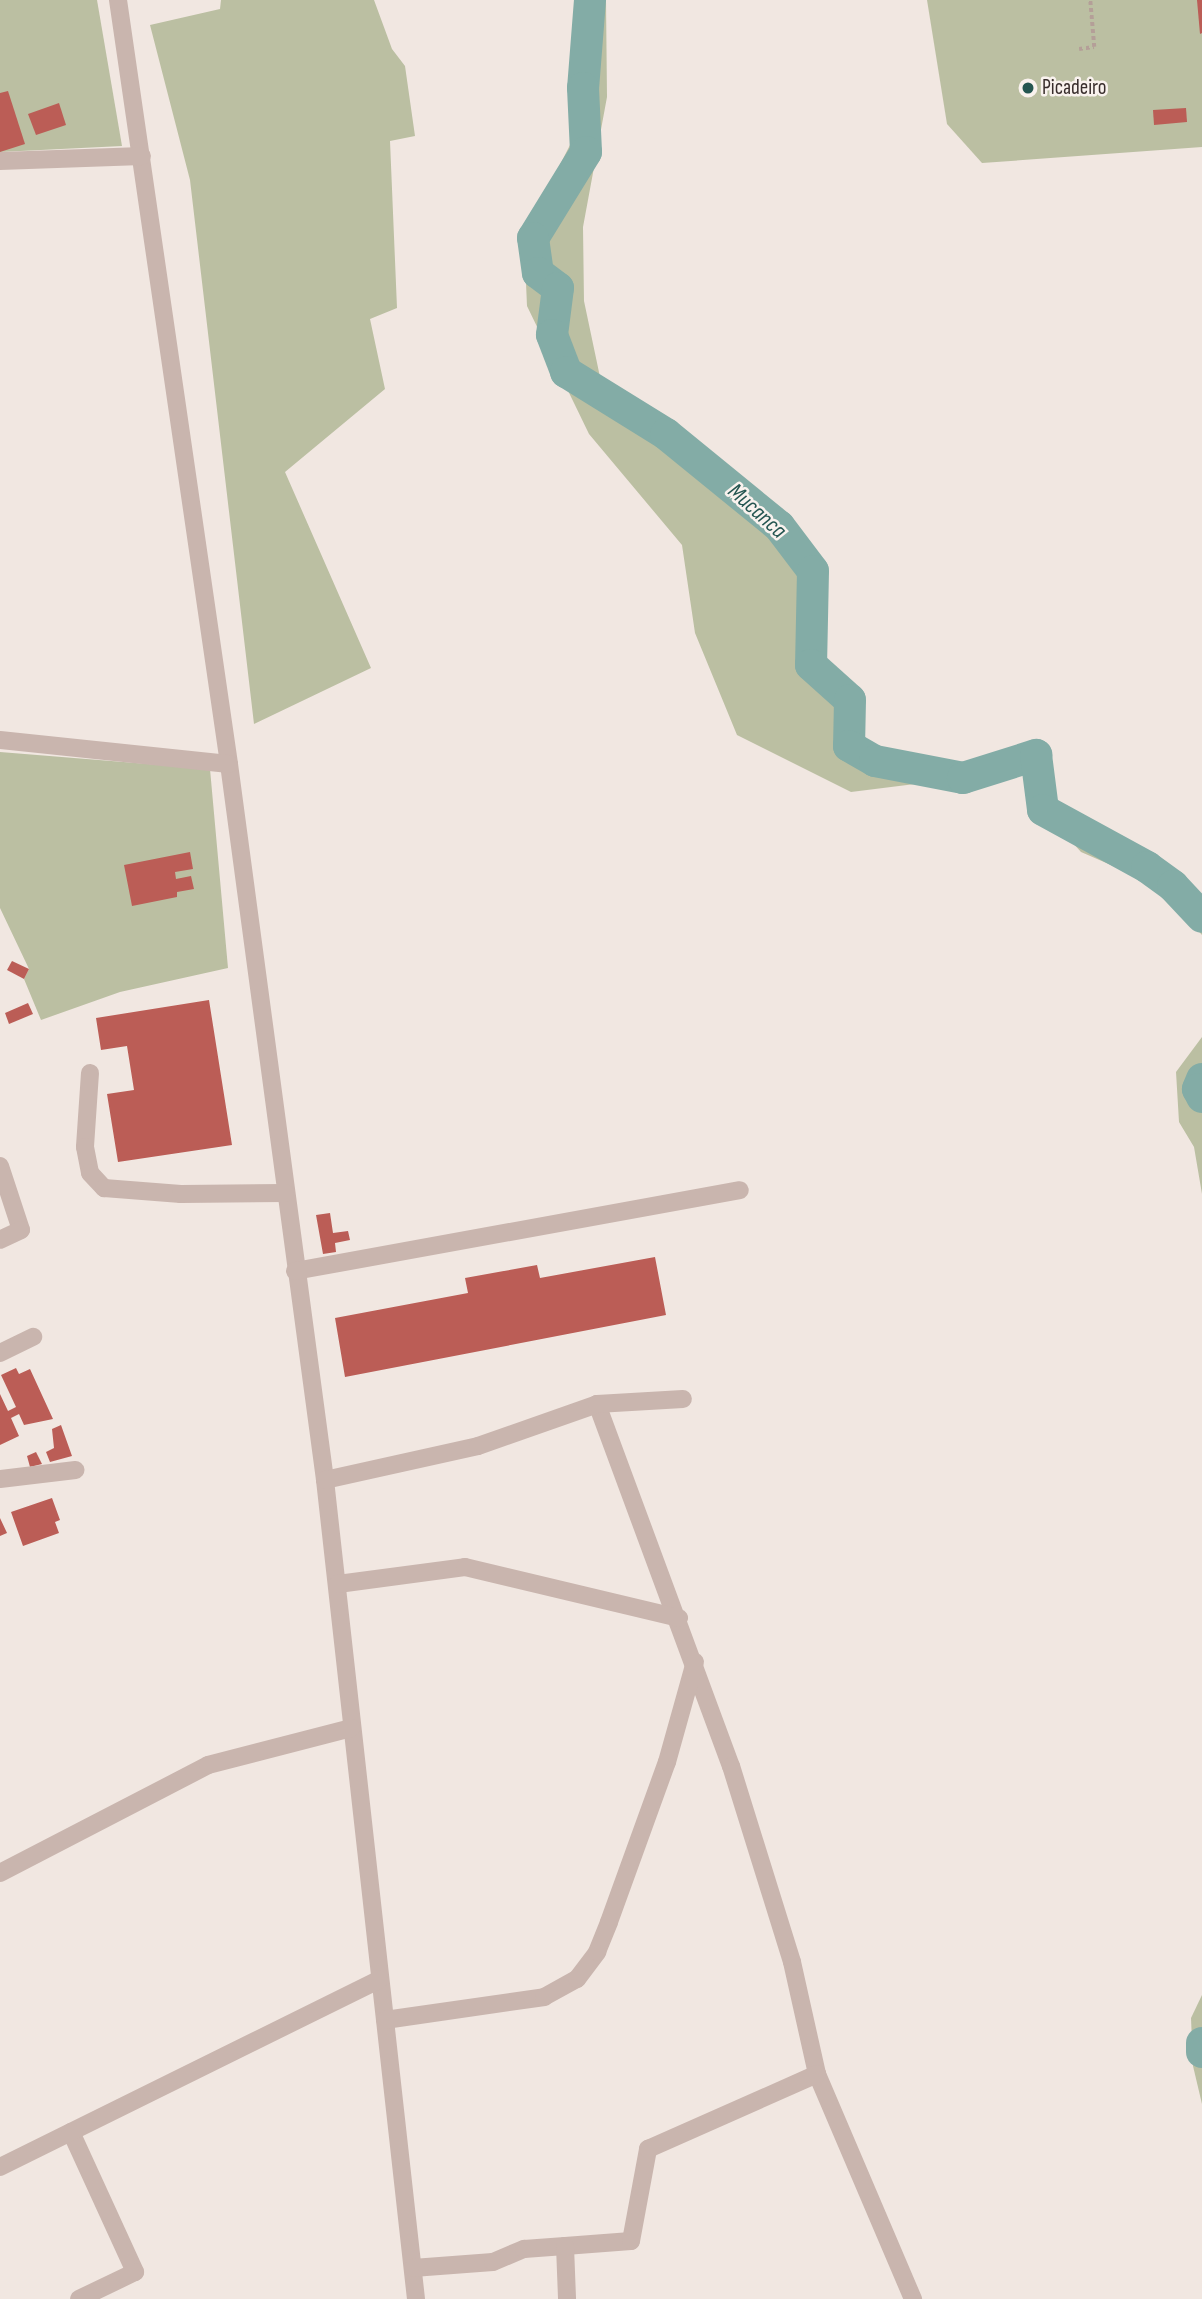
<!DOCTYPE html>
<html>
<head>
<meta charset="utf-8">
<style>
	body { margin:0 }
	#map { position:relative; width:1202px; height:2299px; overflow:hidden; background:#f1e7e1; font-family:"Sofia Sans Condensed",sans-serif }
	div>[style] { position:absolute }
	.green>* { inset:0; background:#bbbfa2 }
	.river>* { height:32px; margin:-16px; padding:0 16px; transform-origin:16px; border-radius:16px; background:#83aca6 }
	.building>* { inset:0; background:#bb5d56 }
	.path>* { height:3.5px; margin-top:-1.75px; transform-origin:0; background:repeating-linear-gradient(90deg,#b49f98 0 3.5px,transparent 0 7px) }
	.minor>* { height:18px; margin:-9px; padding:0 9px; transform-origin:9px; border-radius:9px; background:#c9b5ae }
	.dots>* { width:19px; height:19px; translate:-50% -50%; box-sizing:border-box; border:4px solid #f9f2ee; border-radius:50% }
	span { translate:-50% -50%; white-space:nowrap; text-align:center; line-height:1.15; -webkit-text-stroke:5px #f9f2ee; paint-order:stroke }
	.poi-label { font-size:21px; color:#382d2c }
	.left { translate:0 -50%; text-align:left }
	.water-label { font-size:23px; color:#255651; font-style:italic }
</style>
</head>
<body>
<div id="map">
	<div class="green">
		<i style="clip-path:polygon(0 0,97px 0,122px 146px,0 152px)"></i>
		<i style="clip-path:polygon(221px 0,374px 0,392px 49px,405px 66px,415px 136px,390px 141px,397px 308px,370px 319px,385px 389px,285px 472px,371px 668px,254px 724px,190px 180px,150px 25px,220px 9px)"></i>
		<i style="clip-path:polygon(577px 0,606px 0,607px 97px,583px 227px,584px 301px,604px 396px,666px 434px,779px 526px,813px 571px,811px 665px,850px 700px,849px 747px,875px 761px,963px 778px,851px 792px,737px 735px,695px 633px,682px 545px,589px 434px,527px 306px,524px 236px,571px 143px,581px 41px)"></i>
		<i style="clip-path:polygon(927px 0,1202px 0,1202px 147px,982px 163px,947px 124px)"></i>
		<i style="clip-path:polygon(0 752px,210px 769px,228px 968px,120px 992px,41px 1020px,24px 979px,29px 969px,0 908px)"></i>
		<i style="clip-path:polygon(1043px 810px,1173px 886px,1202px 917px,1202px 935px,1157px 885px,1081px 852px)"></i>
		<i style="clip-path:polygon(1202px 1037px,1202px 1194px,1194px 1147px,1179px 1122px,1176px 1072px)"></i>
		<i style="clip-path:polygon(1202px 1995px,1202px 2104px,1193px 2066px,1191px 2018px)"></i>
	</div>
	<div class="river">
		<i style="left:590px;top:0;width:88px;rotate:94.5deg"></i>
		<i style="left:583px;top:88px;width:64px;rotate:87.3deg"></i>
		<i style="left:586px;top:152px;width:101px;rotate:121.6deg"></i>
		<i style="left:533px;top:238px;width:35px;rotate:82deg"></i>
		<i style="left:538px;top:273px;width:25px;rotate:37deg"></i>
		<i style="left:558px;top:288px;width:47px;rotate:97.3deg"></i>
		<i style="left:552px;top:335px;width:40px;rotate:69deg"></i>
		<i style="left:566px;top:372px;width:118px;rotate:31.8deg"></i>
		<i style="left:666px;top:434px;width:146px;rotate:39.2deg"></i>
		<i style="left:779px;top:526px;width:56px;rotate:52.9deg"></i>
		<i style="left:813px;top:571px;width:94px;rotate:91.2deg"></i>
		<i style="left:811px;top:665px;width:52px;rotate:41.9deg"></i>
		<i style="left:850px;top:700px;width:46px;rotate:91.2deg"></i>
		<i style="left:849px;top:746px;width:30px;rotate:30deg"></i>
		<i style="left:875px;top:761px;width:90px;rotate:10.9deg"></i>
		<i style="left:963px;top:778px;width:77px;rotate:-17.5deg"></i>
		<i style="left:1036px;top:755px;width:55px;rotate:82.7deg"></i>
		<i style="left:1043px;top:810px;width:119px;rotate:28.7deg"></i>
		<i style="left:1147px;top:867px;width:32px;rotate:36deg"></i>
		<i style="left:1173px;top:886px;width:42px;rotate:46.9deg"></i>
		<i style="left:1202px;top:1079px;width:11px;rotate:112deg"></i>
		<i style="left:1198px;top:1089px;width:9px;rotate:63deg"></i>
		<i style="left:1202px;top:2043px;width:9px;rotate:90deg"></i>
	</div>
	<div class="building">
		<i style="clip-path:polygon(1197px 0,1202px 0,1202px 33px,1200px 34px)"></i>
		<i style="clip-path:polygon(8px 91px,25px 144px,0 152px,0 93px)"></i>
		<i style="clip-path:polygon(59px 103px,66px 125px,36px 135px,28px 114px)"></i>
		<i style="clip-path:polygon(1186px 108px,1187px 122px,1154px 125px,1153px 110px)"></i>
		<i style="clip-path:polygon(190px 852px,193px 869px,175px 872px,176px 879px,191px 876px,194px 889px,177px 892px,177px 897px,132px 906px,124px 865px)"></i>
		<i style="clip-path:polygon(12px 961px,29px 969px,24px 979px,7px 970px)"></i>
		<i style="clip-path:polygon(209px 1000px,232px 1145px,118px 1162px,107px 1094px,134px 1090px,127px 1046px,101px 1050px,96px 1018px)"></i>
		<i style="clip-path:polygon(28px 1003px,33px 1014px,9px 1024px,5px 1013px)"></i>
		<i style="clip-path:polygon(330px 1213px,333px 1233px,348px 1231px,350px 1240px,335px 1243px,336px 1252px,323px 1254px,316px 1215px)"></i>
		<i style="clip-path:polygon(655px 1257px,666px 1315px,345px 1377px,335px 1318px,468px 1293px,465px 1278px,537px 1265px,540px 1278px)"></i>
		<i style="clip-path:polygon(16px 1368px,19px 1374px,30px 1369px,53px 1419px,24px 1425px,19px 1414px,11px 1418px,19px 1436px,0 1445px,0 1394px,8px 1411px,16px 1407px,1px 1375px)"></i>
		<i style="clip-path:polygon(61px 1425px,72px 1456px,50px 1462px,46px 1452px,54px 1448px,52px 1429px)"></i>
		<i style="clip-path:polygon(36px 1452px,42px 1464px,30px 1467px,27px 1456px)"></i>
		<i style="clip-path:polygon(52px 1498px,60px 1520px,55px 1522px,59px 1533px,23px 1546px,11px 1512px)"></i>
		<i style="clip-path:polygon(0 1518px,7px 1533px,0 1536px)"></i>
	</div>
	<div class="path">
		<i style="left:1079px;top:49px;width:15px;rotate:-8deg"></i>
		<i style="left:1094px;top:47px;width:47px;rotate:-94.9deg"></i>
	</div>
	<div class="minor">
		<i style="left:118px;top:0;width:772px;rotate:81.73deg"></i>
		<i style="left:229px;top:764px;width:722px;rotate:82.36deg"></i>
		<i style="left:325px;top:1480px;width:824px;rotate:83.66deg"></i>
		<i style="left:0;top:161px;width:142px;rotate:-2deg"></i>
		<i style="left:0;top:740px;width:230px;rotate:6deg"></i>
		<i style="left:90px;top:1073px;width:74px;rotate:93.9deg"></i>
		<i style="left:85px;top:1147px;width:26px;rotate:79deg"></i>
		<i style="left:90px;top:1173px;width:21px;rotate:47deg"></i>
		<i style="left:104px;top:1188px;width:77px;rotate:4.5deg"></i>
		<i style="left:181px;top:1194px;width:104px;rotate:-0.6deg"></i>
		<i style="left:0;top:1166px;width:67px;rotate:71.8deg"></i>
		<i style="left:21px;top:1230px;width:23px;rotate:155deg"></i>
		<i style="left:295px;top:1271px;width:452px;rotate:-10.3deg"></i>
		<i style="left:0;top:1353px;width:37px;rotate:-26deg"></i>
		<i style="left:597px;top:1404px;width:386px;rotate:69.7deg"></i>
		<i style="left:731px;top:1766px;width:205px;rotate:72.7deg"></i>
		<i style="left:792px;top:1962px;width:115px;rotate:77.4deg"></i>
		<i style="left:817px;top:2074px;width:245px;rotate:66.9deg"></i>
		<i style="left:0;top:1479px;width:76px;rotate:-6.8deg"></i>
		<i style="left:325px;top:1480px;width:157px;rotate:-12.5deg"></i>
		<i style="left:478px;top:1446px;width:126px;rotate:-19.4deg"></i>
		<i style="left:597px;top:1404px;width:86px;rotate:-3.3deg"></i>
		<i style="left:338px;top:1584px;width:128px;rotate:-7.6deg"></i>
		<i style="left:465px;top:1567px;width:220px;rotate:13.4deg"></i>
		<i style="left:0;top:1873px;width:234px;rotate:-27.4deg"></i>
		<i style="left:208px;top:1765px;width:148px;rotate:-14.5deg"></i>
		<i style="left:385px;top:2020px;width:161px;rotate:-8.2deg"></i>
		<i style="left:544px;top:1997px;width:38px;rotate:-29deg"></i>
		<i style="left:577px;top:1979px;width:34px;rotate:-53deg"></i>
		<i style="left:597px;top:1952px;width:32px;rotate:-68deg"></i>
		<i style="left:609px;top:1922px;width:170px;rotate:-70.1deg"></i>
		<i style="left:667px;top:1762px;width:104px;rotate:-74.4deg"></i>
		<i style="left:71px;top:2132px;width:154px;rotate:65.4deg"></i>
		<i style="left:135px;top:2272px;width:62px;rotate:154.3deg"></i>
		<i style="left:0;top:2167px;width:423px;rotate:-26.3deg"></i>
		<i style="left:565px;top:2246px;width:66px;rotate:-4.3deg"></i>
		<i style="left:631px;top:2241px;width:94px;rotate:-79.5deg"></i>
		<i style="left:648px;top:2149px;width:185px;rotate:-23.9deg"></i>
		<i style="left:413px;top:2268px;width:80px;rotate:-4.3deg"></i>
		<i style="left:493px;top:2262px;width:34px;rotate:-23deg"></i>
		<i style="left:524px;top:2249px;width:41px;rotate:-4.2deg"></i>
		<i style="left:565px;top:2246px;width:53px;rotate:87.8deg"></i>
	</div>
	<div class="dots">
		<i style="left:1028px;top:88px;background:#255651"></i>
	</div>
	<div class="poi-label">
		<span class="left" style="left:1042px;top:88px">Picadeiro</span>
	</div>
	<div class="water-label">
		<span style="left:757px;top:511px;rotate:42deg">Mucanca</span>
	</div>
</div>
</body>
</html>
